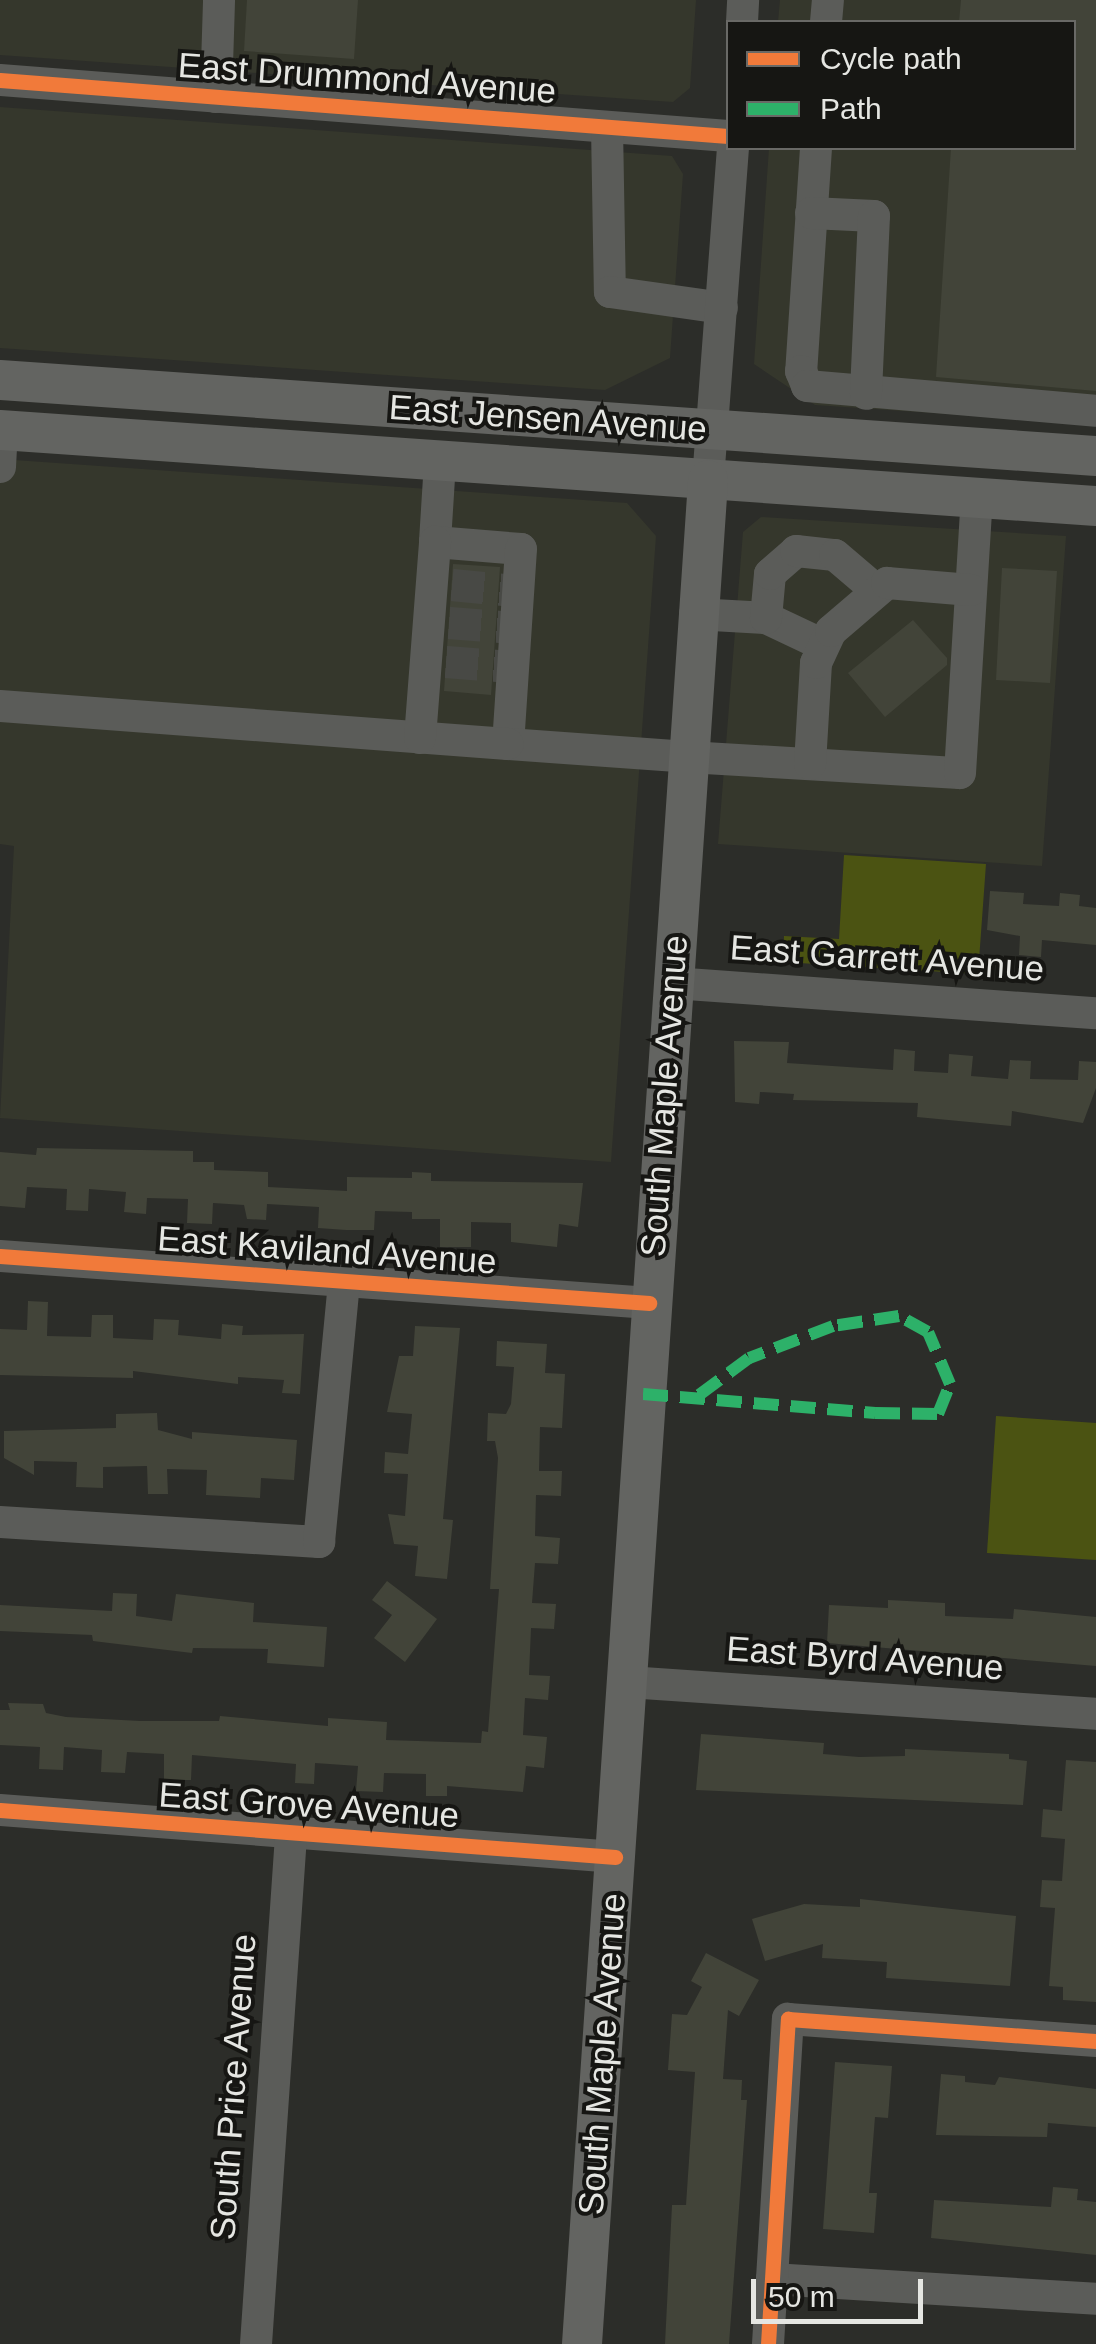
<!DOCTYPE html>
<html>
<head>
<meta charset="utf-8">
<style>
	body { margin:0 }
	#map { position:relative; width:1096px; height:2344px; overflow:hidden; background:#2c2d29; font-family:Arial,sans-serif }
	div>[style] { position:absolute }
	.built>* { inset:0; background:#35372c }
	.green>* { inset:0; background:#4b5312 }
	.building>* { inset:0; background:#424439 }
	.minor-tunnel>* { height:32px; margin-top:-16px; transform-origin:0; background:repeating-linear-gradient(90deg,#484945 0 32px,transparent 0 48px) }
	.minor>* { height:32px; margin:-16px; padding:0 16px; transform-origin:16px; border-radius:16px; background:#5b5c59 }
	.major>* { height:40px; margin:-20px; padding:0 20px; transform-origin:20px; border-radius:20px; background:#636461 }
	.quiet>* { height:12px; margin-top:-6px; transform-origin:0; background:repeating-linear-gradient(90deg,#2db169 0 25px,transparent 0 37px) }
	.cycleway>* { height:15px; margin:-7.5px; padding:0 7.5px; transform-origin:7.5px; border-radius:7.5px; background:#f17a3a }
	span { translate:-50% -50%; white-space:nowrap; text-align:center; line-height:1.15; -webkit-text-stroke:8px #161613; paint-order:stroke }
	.street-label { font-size:35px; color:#e5e6e2 }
	.legend { position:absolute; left:726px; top:20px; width:350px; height:130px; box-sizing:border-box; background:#161613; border:2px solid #696966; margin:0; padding:12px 18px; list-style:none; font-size:30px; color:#e5e6e2 }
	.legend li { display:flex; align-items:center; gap:20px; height:50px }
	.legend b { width:50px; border:2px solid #696966 }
	.scale { position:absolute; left:751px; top:2279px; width:172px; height:45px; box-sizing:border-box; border:5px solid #e5e6e2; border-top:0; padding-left:12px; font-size:30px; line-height:35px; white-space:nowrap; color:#e5e6e2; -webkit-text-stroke:8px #161613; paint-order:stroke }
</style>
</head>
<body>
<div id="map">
	<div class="built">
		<i style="clip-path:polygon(0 0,696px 0,690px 88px,673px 102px,0 55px)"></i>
		<i style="clip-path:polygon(780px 0,1096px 0,1096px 424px,815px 405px,754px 364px,769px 148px,1074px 148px,1074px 22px,778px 22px)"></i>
		<i style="clip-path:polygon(0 107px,672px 156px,683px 174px,670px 358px,605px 390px,0 348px)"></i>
		<i style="clip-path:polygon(0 459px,627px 503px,656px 536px,611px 1162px,0 1118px,14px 846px,0 844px)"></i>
		<i style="clip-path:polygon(761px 517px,1066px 536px,1042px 866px,718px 844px,743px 532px)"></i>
	</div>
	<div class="green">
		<i style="clip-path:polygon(844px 855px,986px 864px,978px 974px,783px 962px,784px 936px,839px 939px)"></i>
		<i style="clip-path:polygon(996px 1416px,1096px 1423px,1096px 1560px,987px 1553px)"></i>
	</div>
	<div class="building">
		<i style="clip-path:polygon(247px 0,358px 0,354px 59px,244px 51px)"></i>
		<i style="clip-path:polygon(961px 0,1096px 0,1096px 391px,936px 377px,951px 148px,1074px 148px,1074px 22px,959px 22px)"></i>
		<i style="clip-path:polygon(453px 564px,500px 567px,491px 695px,444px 691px)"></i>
		<i style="clip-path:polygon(1002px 568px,1057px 571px,1050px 683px,996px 680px)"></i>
		<i style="clip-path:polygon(913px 620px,947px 658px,947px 665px,885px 717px,848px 673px)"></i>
		<i style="clip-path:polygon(990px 891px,1024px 893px,1023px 904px,1059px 906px,1060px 893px,1080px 895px,1079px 906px,1096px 908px,1096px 945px,1042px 940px,1041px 957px,1019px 955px,1020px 936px,987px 930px)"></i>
		<i style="clip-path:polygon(734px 1041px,789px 1042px,787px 1063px,893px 1070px,894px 1049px,915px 1051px,914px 1071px,948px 1073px,949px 1054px,973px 1056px,971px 1076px,1008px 1079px,1010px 1060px,1031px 1061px,1030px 1079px,1078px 1080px,1079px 1061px,1096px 1062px,1096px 1088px,1083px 1123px,1012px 1111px,1011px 1126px,917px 1117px,918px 1103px,793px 1100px,794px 1094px,760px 1092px,759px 1104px,735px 1102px)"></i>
		<i style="clip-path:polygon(37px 1148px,193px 1151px,193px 1162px,214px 1162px,214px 1170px,268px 1172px,268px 1187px,347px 1191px,347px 1177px,412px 1178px,412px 1172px,431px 1173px,431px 1181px,583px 1183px,578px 1227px,559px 1224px,557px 1247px,511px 1242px,511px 1223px,471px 1222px,471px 1247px,440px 1247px,440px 1219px,412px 1219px,412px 1212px,375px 1211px,374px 1230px,346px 1230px,318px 1228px,319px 1207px,267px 1204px,266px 1220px,247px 1219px,244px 1205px,213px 1203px,212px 1224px,187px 1223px,188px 1199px,147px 1198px,146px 1214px,124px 1212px,126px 1192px,89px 1189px,88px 1211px,66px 1210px,67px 1189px,27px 1187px,25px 1208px,0 1206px,0 1152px,36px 1155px)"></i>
		<i style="clip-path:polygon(28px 1301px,48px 1302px,47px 1336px,91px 1337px,92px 1315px,113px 1315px,113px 1338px,153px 1340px,154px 1319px,179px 1320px,178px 1335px,221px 1339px,222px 1324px,243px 1326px,242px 1335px,304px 1334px,300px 1394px,282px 1393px,284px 1380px,238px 1377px,238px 1384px,133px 1371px,133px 1378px,0 1375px,0 1329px,27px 1330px)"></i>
		<i style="clip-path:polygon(415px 1326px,460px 1328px,443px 1519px,453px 1520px,447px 1579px,415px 1576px,418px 1546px,394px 1544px,388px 1514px,405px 1516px,408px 1474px,384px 1473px,385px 1452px,408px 1454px,412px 1414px,387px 1412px,399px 1356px,413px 1356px)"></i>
		<i style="clip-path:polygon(497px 1341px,547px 1344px,545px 1373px,565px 1374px,562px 1428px,540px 1427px,539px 1471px,562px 1471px,561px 1496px,536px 1495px,535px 1536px,560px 1538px,558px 1564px,535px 1563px,532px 1603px,556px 1604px,554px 1629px,531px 1628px,529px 1675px,550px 1676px,548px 1700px,525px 1698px,523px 1735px,547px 1737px,544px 1768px,526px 1766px,523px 1792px,447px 1786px,447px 1796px,426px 1796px,426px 1774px,384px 1773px,383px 1792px,356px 1791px,358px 1766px,315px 1763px,314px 1784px,295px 1783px,296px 1764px,192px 1755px,191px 1780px,164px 1780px,164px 1754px,127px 1752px,125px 1773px,101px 1772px,102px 1750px,64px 1747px,63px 1770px,39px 1769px,40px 1747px,0 1745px,0 1710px,10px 1710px,8px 1703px,43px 1704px,46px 1713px,66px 1717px,140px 1721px,219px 1721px,220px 1716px,328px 1726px,328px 1718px,387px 1722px,386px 1740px,481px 1743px,482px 1731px,488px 1732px,499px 1589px,490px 1589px,498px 1458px,495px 1441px,487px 1441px,488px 1413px,506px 1414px,511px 1404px,514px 1367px,496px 1366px)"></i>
		<i style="clip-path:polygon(157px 1413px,158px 1430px,192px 1439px,192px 1432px,297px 1440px,294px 1480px,261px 1478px,260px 1498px,206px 1495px,207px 1470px,167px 1469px,168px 1494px,148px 1494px,147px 1466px,103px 1467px,103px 1488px,76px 1487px,77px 1462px,34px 1461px,34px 1475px,4px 1458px,4px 1431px,116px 1428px,116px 1414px)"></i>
		<i style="clip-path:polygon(387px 1581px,437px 1619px,405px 1662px,374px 1638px,392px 1615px,372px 1600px)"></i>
		<i style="clip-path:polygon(113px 1593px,137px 1594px,136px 1616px,172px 1621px,176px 1594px,254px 1603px,253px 1622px,327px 1627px,324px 1667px,267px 1663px,268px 1649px,193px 1648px,192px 1653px,93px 1641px,92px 1635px,0 1631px,0 1605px,112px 1611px)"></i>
		<i style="clip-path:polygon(888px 1600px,945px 1603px,945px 1616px,1013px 1619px,1014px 1609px,1096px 1617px,1096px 1666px,827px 1643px,829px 1605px,888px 1608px)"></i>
		<i style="clip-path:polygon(701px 1734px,824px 1743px,823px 1754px,859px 1757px,905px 1756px,905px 1749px,1009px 1754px,1009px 1759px,1027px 1761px,1023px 1805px,696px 1790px)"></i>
		<i style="clip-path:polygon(1066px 1760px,1096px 1762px,1096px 2002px,1063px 2000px,1063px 1987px,1049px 1986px,1055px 1908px,1040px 1907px,1042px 1880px,1062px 1881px,1065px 1839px,1041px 1837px,1043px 1809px,1062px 1811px)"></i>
		<i style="clip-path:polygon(860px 1899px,1016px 1916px,1010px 1986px,886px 1978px,887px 1962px,822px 1958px,823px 1944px,765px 1961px,752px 1919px,804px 1904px,860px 1907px)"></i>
		<i style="clip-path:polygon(706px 1953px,759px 1980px,739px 2016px,728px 2010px,723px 2079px,742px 2080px,741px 2100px,747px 2100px,729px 2344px,665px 2344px,672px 2205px,686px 2205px,695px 2072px,668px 2070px,672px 2014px,687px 2015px,702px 1987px,691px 1981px)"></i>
		<i style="clip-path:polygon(835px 2062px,892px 2066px,888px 2118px,875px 2117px,869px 2193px,877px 2193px,874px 2233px,823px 2229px)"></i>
		<i style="clip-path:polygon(941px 2074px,965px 2076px,965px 2082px,995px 2085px,999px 2077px,1096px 2089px,1096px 2127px,1048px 2123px,1047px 2137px,936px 2135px)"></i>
		<i style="clip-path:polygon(1053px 2187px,1078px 2189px,1077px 2200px,1096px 2202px,1096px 2255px,931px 2238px,934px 2200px,1051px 2207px)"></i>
	</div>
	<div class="minor-tunnel">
		<i style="left:452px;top:585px;width:52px;rotate:5.5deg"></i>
		<i style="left:449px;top:623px;width:52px;rotate:4.4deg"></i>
		<i style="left:446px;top:662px;width:52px;rotate:4.4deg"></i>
	</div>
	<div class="minor">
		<i style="left:742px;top:22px;width:22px;rotate:-87deg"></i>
		<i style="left:826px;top:22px;width:22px;rotate:-85deg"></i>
		<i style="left:0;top:80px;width:730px;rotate:4.4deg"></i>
		<i style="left:216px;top:97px;width:97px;rotate:-88.2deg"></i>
		<i style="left:607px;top:127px;width:165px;rotate:89deg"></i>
		<i style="left:610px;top:292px;width:113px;rotate:8.1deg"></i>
		<i style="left:816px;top:148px;width:224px;rotate:93.8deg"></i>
		<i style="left:801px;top:371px;width:16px;rotate:68deg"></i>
		<i style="left:807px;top:386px;width:290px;rotate:4.9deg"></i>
		<i style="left:811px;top:213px;width:63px;rotate:2.7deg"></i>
		<i style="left:874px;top:216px;width:178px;rotate:92.6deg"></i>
		<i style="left:440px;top:462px;width:80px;rotate:93.6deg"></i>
		<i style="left:435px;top:542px;width:86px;rotate:4.7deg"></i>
		<i style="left:521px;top:549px;width:195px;rotate:93.8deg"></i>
		<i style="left:508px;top:744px;width:180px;rotate:4.1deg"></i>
		<i style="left:688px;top:757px;width:272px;rotate:3.4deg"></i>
		<i style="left:960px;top:773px;width:276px;rotate:-86.5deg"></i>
		<i style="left:0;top:467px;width:36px;rotate:-87deg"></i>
		<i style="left:708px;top:480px;width:333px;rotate:-85.7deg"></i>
		<i style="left:695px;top:614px;width:71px;rotate:3.2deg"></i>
		<i style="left:766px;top:618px;width:61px;rotate:25.3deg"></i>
		<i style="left:766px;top:618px;width:44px;rotate:-84.8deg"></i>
		<i style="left:770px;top:574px;width:35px;rotate:-41deg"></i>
		<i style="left:796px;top:551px;width:39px;rotate:6deg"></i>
		<i style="left:835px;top:555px;width:52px;rotate:40.4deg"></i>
		<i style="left:0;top:706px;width:509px;rotate:4.28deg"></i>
		<i style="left:420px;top:738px;width:197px;rotate:-85.6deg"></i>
		<i style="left:810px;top:764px;width:101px;rotate:-86.6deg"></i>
		<i style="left:816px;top:663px;width:35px;rotate:-65deg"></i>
		<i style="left:831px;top:631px;width:74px;rotate:-40.6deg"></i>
		<i style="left:887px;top:583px;width:84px;rotate:4.8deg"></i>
		<i style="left:673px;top:983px;width:424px;rotate:4.1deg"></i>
		<i style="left:0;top:1256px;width:651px;rotate:4.14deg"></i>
		<i style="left:0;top:1522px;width:320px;rotate:3.6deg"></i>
		<i style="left:319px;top:1542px;width:261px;rotate:-84.5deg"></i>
		<i style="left:628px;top:1682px;width:469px;rotate:3.9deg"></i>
		<i style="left:0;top:1810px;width:617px;rotate:4.37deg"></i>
		<i style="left:772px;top:2279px;width:325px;rotate:3.5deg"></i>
		<i style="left:256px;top:2344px;width:509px;rotate:-86.06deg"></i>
		<i style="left:768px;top:2344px;width:326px;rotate:-86.5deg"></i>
		<i style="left:788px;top:2019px;width:309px;rotate:4.1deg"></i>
	</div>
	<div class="major">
		<i style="left:0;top:380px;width:1099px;rotate:3.97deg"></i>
		<i style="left:0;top:430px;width:1099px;rotate:3.97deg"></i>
		<i style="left:582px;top:2344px;width:1868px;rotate:-86.13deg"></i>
	</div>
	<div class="quiet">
		<i style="left:643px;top:1394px;width:233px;rotate:4.7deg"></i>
		<i style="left:875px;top:1413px;width:63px;rotate:0.9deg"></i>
		<i style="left:938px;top:1414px;width:32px;rotate:-68deg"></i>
		<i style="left:950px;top:1384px;width:56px;rotate:-112.9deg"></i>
		<i style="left:928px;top:1332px;width:33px;rotate:-151deg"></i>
		<i style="left:899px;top:1316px;width:67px;rotate:171.4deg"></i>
		<i style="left:833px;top:1326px;width:90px;rotate:159.1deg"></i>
		<i style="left:749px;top:1358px;width:67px;rotate:143.5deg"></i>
	</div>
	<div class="cycleway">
		<i style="left:0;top:80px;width:730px;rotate:4.4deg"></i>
		<i style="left:0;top:1256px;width:651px;rotate:4.14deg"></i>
		<i style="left:0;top:1810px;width:617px;rotate:4.37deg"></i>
		<i style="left:768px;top:2344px;width:326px;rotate:-86.5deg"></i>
		<i style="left:788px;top:2019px;width:309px;rotate:4.1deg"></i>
	</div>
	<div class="street-label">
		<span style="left:367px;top:78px;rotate:4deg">East Drummond Avenue</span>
		<span style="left:548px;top:418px;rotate:4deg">East Jensen Avenue</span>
		<span style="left:887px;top:958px;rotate:4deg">East Garrett Avenue</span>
		<span style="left:664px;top:1096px;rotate:-86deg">South Maple Avenue</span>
		<span style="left:327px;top:1250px;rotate:4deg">East Kaviland Avenue</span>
		<span style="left:865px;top:1658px;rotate:4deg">East Byrd Avenue</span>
		<span style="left:309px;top:1805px;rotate:4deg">East Grove Avenue</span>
		<span style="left:602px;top:2054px;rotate:-86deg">South Maple Avenue</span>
		<span style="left:233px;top:2087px;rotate:-86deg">South Price Avenue</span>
	</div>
	<ul class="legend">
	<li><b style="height:12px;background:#f17a3a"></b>Cycle path</li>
	<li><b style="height:12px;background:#2db169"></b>Path</li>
	</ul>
	<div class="scale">50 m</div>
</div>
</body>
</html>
